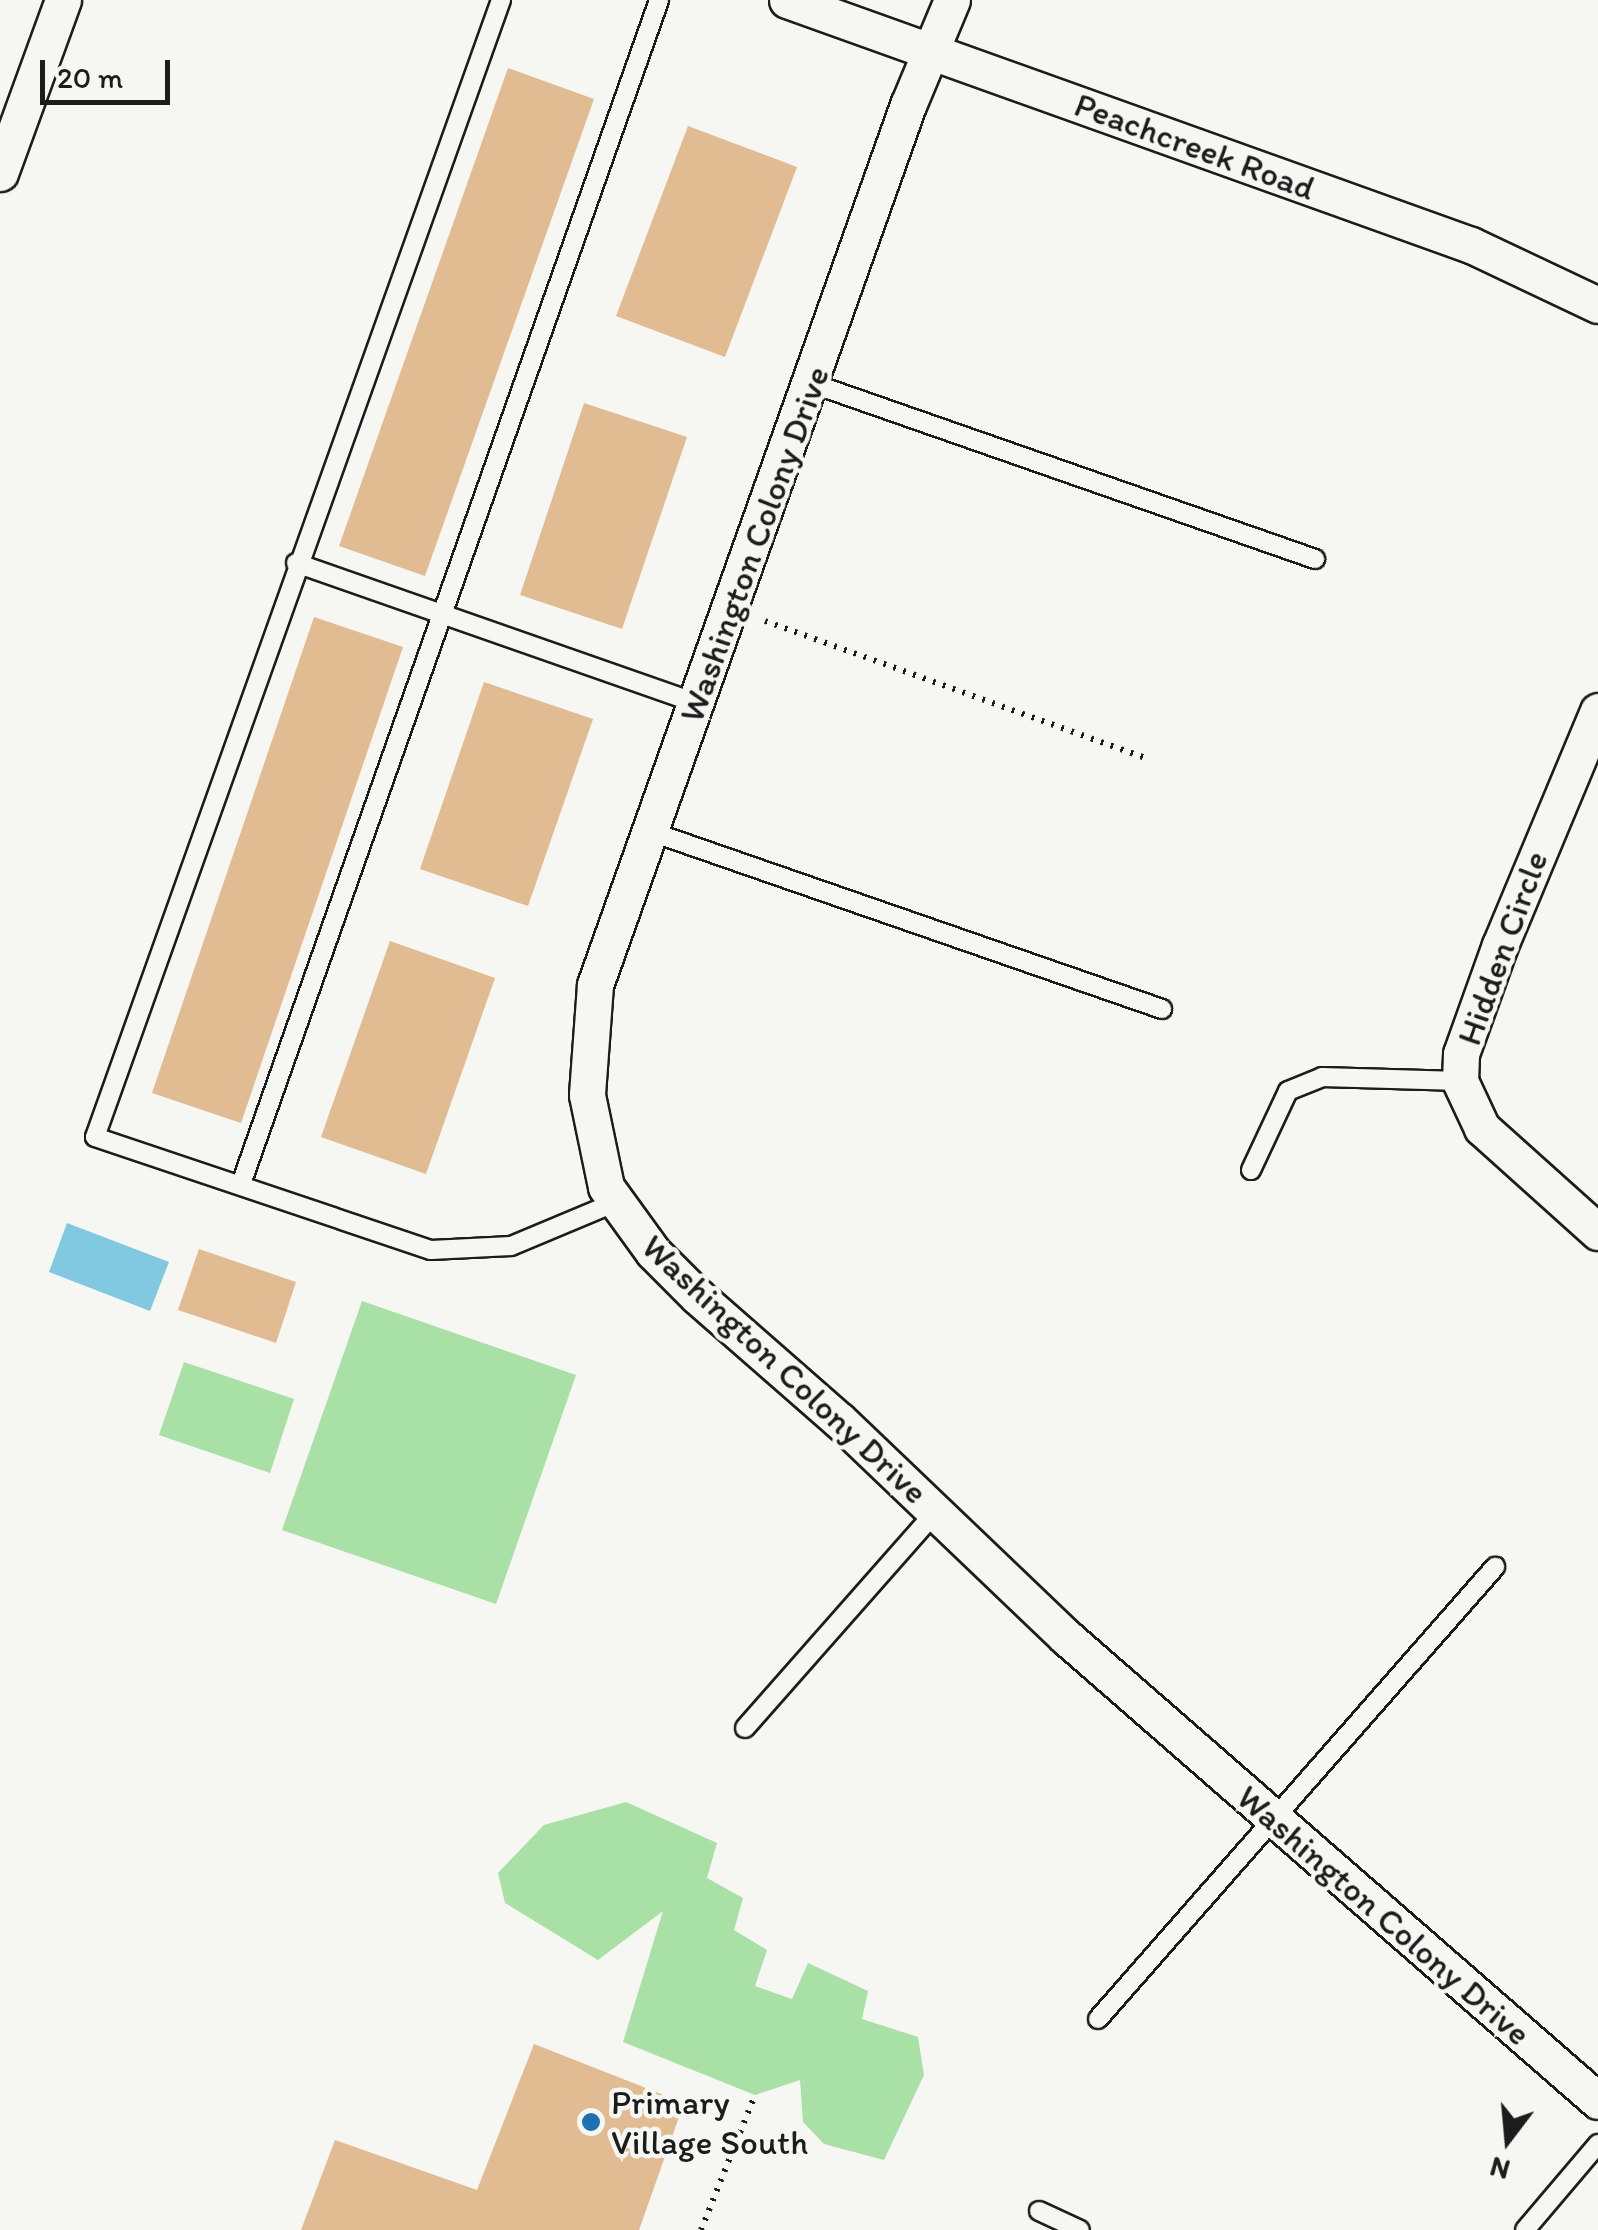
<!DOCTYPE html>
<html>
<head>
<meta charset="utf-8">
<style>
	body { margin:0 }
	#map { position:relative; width:1598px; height:2230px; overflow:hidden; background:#f6f6f2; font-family:Itim,sans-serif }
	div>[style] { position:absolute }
	.green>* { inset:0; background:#a8e0a5 }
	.water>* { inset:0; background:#80c9e1 }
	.building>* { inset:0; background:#e1bb92 }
	.path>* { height:6px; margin-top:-3px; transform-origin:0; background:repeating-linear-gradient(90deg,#1c1c1c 0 2.5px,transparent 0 10.5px) }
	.roads { filter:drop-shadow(2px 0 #1c1c1c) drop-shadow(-2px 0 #1c1c1c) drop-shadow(0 2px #1c1c1c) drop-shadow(0 -2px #1c1c1c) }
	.service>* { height:18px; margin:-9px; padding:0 9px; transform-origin:9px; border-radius:9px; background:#f6f6f2 }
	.minor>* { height:35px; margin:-17.5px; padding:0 17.5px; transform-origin:17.5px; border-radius:17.5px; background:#f6f6f2 }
	.dots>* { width:28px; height:28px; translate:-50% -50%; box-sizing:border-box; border:5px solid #f6f6f2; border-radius:50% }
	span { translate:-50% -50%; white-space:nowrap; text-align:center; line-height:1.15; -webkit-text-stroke:9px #f6f6f2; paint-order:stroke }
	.street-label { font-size:35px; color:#1c1c1c }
	.poi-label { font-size:35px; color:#1c1c1c }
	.left { translate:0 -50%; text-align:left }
	.north { position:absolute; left:1458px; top:2090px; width:100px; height:100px; -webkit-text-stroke:8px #f6f6f2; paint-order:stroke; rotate:196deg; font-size:28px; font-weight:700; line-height:40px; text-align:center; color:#1c1c1c }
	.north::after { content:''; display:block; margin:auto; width:35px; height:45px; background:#1c1c1c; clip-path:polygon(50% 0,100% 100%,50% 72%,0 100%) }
	.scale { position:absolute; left:40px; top:60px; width:130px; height:45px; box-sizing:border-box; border:5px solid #1c1c1c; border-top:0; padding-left:12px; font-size:30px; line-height:35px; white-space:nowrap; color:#1c1c1c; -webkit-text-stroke:8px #f6f6f2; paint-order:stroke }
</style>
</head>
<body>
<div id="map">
	<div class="green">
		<i style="clip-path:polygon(362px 1301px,576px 1375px,496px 1604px,282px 1530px)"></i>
		<i style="clip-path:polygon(184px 1362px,294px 1399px,270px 1473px,159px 1435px)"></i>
		<i style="clip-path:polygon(626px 1802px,717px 1843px,707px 1878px,743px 1898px,734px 1930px,767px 1950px,755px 1986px,792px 1999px,808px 1963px,868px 1991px,862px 2019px,918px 2037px,924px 2075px,884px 2160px,824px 2144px,803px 2122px,800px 2080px,755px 2095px,623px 2042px,663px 1911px,598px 1960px,505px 1903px,498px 1873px,544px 1825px)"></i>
	</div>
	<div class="water">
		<i style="clip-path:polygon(67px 1223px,169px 1262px,150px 1311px,49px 1272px)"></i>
	</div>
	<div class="building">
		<i style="clip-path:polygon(508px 68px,594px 99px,425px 576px,339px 546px)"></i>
		<i style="clip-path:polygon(688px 126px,797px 167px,725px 357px,616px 316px)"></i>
		<i style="clip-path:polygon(584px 403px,687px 437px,622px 629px,520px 595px)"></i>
		<i style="clip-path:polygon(314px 617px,403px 647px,241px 1123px,152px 1093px)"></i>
		<i style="clip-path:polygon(484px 682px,593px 719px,528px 906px,420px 869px)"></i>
		<i style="clip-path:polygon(390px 941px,495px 978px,426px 1174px,321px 1137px)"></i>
		<i style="clip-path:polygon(199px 1249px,296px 1282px,276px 1343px,178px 1310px)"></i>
		<i style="clip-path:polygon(534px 2044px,684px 2103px,639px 2230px,301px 2230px,335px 2140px,477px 2190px)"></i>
	</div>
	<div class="path">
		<i style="left:765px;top:621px;width:404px;rotate:19.8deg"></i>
		<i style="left:701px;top:2230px;width:145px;rotate:-68.2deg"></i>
	</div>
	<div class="roads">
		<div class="service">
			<i style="left:501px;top:0;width:1207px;rotate:109.65deg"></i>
			<i style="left:95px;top:1137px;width:354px;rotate:18.6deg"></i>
			<i style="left:431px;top:1250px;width:80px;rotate:-2.9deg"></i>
			<i style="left:511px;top:1246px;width:114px;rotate:-22.7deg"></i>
			<i style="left:811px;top:383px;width:534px;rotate:19.25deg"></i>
			<i style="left:296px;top:563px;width:424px;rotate:19.3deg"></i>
			<i style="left:652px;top:832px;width:540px;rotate:19.14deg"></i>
			<i style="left:1251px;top:1170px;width:87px;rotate:-64.9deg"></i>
			<i style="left:1288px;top:1091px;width:37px;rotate:-22deg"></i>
			<i style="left:1322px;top:1077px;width:138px;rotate:1.7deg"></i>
			<i style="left:241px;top:1184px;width:1256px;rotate:-70.55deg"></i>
			<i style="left:745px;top:1728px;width:289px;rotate:-48.6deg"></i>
			<i style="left:1098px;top:2019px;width:602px;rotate:-48.71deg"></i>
			<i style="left:1039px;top:2211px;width:45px;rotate:24.9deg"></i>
			<i style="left:1525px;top:2230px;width:113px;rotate:-49.7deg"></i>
		</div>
		<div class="minor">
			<i style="left:787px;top:0;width:727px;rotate:19.71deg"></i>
			<i style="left:1471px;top:245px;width:140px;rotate:25.3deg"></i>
			<i style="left:952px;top:0;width:114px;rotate:112.7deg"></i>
			<i style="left:908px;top:105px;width:934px;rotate:109.58deg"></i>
			<i style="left:595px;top:985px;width:110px;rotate:94.2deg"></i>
			<i style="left:587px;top:1095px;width:94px;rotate:78.3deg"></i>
			<i style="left:606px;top:1187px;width:80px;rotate:54.1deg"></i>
			<i style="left:653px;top:1252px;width:62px;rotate:45deg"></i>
			<i style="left:697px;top:1296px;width:190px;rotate:41.2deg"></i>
			<i style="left:840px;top:1421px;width:313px;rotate:43.7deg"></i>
			<i style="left:1066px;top:1637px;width:706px;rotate:41.09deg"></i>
			<i style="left:0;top:173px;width:184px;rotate:-70deg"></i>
			<i style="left:1598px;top:711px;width:254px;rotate:112.7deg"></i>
			<i style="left:1500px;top:945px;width:116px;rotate:109.7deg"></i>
			<i style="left:1461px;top:1054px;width:27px;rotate:92deg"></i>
			<i style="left:1460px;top:1081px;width:52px;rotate:64.9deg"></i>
			<i style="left:1482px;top:1128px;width:156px;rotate:41.9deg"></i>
		</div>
	</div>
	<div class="dots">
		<i style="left:591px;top:2122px;background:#1f6fb2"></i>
	</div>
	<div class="street-label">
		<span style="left:1195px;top:146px;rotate:20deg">Peachcreek Road</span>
		<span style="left:754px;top:544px;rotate:-70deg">Washington Colony Drive</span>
		<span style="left:1502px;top:948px;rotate:-70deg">Hidden Circle</span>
		<span style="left:785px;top:1369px;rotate:43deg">Washington Colony Drive</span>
		<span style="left:1384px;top:1915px;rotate:41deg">Washington Colony Drive</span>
	</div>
	<div class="poi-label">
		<span class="left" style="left:611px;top:2122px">Primary<br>Village South</span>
	</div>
	<div class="north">N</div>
	<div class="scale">20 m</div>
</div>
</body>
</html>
